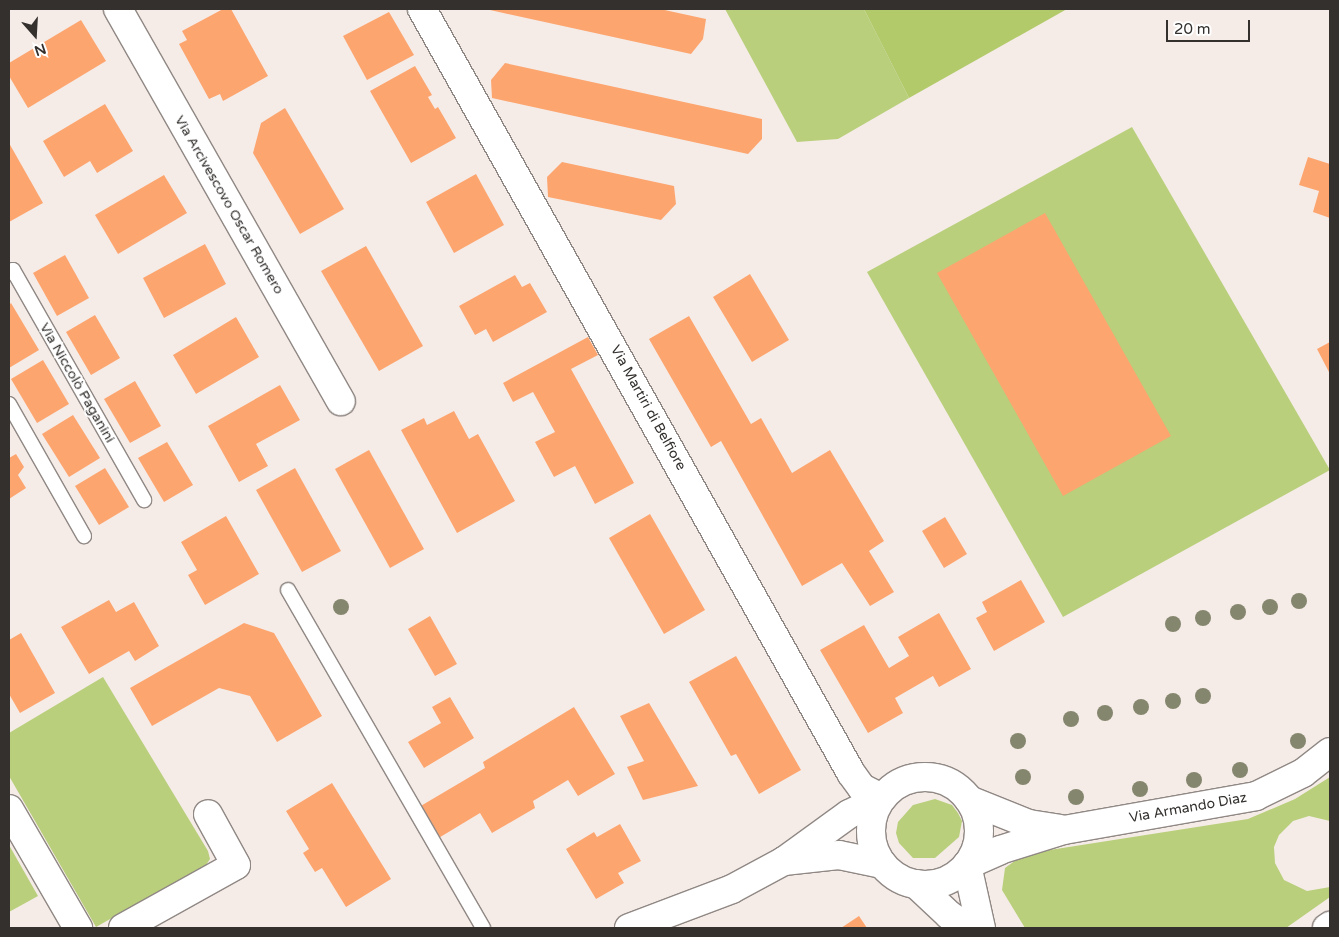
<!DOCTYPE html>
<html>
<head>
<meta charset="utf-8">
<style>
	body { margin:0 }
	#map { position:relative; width:1339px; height:937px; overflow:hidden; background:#f5ece8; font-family:"Varela Round",sans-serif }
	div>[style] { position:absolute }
	.green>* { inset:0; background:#b9cf7c }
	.forest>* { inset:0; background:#b2ca6a }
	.building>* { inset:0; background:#fda56f }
	.roads { filter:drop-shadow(1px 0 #908884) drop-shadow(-1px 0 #908884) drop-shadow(0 1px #908884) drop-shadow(0 -1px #908884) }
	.service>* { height:14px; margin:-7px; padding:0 7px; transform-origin:7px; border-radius:7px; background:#fff }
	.minor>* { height:28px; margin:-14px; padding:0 14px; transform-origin:14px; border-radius:14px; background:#fff }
	.tertiary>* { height:28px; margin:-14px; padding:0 14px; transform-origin:14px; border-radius:14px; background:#fff }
	.tertiary>.ring { margin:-14px; padding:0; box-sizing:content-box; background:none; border:28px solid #fff; border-radius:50% }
	.trees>* { width:16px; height:16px; margin:-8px; border-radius:50%; background:#85866e }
	span { translate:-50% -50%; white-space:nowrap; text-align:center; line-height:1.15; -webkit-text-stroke:4px #fff; paint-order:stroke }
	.street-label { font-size:14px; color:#33302e }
	.frame { position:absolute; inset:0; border:10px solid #33302e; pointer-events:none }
	.north { position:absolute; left:10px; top:10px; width:50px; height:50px; -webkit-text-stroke:4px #fff; paint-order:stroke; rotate:161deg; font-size:14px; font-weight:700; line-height:20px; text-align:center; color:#33302e }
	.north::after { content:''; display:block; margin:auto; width:18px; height:22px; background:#33302e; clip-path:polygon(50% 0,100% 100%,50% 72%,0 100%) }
	.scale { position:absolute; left:1166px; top:20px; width:84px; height:22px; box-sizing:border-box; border:2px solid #33302e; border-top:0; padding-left:6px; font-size:15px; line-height:18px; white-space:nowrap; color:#33302e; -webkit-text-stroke:4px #fff; paint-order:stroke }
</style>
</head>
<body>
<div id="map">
	<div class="green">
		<i style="clip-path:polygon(725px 9px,864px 9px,909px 98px,838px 139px,797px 142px)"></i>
		<i style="clip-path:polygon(1132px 127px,1330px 470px,1063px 617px,867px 272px)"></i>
		<i style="clip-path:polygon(103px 677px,208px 851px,210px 859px,206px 865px,96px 927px,9px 776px,9px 733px)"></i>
		<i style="clip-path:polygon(1330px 777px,1330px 821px,1309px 816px,1293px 821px,1279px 835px,1274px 847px,1275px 863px,1284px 880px,1307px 891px,1330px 887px,1330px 897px,1286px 928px,1025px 928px,1002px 890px,1005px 868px,1024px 854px,1248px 819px,1295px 799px)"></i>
		<i style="clip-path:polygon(935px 799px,952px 805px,958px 813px,962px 821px,959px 837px,935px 858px,913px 858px,899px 843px,896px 833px,898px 822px,913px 805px)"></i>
		<i style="clip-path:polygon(9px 845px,38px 896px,9px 912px)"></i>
	</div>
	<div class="forest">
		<i style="clip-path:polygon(864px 9px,1067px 9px,909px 98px)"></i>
	</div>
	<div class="building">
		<i style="clip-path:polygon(223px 9px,231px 9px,268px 76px,223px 101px,220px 94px,209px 99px,179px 44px,187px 40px,182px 31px)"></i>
		<i style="clip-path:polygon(660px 9px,706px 19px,703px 39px,691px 54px,490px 10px)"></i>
		<i style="clip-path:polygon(389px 12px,414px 55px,367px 80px,343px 36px)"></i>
		<i style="clip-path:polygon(81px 20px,106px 61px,28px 108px,9px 76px,9px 63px)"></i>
		<i style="clip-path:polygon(505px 63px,762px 119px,762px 139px,748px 154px,492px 98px,491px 80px)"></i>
		<i style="clip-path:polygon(415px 66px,432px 95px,428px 97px,435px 109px,438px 107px,456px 138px,411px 163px,370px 91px)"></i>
		<i style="clip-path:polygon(105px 104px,133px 151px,97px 173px,90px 161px,64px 177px,43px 141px)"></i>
		<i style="clip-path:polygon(285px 108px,344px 209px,300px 234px,253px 153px,261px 123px)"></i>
		<i style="clip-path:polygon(9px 143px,43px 203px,9px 222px)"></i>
		<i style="clip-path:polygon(1308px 157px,1330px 164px,1330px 218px,1313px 212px,1319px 191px,1299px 185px)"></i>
		<i style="clip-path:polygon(562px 162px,674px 186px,676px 204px,661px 220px,548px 197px,547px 177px)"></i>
		<i style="clip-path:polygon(476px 174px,504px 225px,454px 253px,426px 202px)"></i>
		<i style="clip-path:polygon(164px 175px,187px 213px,118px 254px,95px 215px)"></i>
		<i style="clip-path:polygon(1045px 213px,1171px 436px,1063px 496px,937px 273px)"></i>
		<i style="clip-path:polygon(205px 244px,226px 284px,164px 318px,143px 278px)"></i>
		<i style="clip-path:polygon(366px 246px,423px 346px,379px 371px,321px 271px)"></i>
		<i style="clip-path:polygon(65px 255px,89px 298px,57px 316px,33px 273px)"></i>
		<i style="clip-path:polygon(750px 274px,789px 340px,752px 362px,713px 297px)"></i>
		<i style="clip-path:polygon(515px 275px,522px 287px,530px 283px,547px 312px,493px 342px,486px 329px,475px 335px,459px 306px)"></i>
		<i style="clip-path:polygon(11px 303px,39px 350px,9px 368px,9px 305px)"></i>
		<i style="clip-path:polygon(95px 315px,120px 358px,91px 375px,66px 332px)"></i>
		<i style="clip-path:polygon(689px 316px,751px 424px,761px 418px,792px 473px,830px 450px,884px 541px,869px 551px,894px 592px,870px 606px,842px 563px,802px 586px,721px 441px,711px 447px,649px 339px)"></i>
		<i style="clip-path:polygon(236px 317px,259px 357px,196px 394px,173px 355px)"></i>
		<i style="clip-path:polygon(588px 337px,598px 355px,571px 369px,634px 483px,595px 504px,575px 466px,554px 477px,535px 442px,555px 432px,533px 392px,513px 402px,503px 383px)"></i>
		<i style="clip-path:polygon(1330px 342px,1330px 374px,1317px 349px)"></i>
		<i style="clip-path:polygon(43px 360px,69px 404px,37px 423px,11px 379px)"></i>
		<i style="clip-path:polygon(135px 381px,161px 426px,130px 443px,104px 399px)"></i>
		<i style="clip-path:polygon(280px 385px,300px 420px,256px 444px,268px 466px,239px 482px,208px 426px)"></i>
		<i style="clip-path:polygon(454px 411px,469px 439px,478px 434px,515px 501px,457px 533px,401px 430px,424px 418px,427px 425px)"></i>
		<i style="clip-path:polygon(73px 415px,100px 458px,69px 477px,42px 434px)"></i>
		<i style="clip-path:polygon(167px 442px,193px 485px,164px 502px,138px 458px)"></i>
		<i style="clip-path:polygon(369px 450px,424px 549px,390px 568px,335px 469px)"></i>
		<i style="clip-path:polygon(16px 454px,24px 467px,18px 475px,26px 488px,9px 499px,9px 458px)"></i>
		<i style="clip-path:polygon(105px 468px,129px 507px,99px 525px,75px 486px)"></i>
		<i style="clip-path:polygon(295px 468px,341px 551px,302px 572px,256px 490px)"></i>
		<i style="clip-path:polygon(650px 514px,705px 610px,664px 634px,609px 538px)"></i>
		<i style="clip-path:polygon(226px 516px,259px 574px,205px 605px,188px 575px,197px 570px,181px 542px)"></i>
		<i style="clip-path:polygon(945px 517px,967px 554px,944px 568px,922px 531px)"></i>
		<i style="clip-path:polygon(1021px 580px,1045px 622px,994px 651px,976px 618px,987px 612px,982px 602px)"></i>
		<i style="clip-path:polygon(109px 600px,116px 612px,134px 602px,159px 646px,135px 661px,129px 651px,89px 674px,61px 627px)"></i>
		<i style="clip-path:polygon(939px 613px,971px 669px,939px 687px,933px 676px,895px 698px,903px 713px,868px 733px,820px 650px,864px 625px,889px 668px,909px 656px,898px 637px)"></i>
		<i style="clip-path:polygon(430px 616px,457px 664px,435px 676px,408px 629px)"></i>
		<i style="clip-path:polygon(244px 623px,274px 633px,322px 716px,277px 742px,250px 696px,219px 688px,152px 726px,130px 688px)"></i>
		<i style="clip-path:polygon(21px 633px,55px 693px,20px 713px,9px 694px,9px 640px)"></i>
		<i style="clip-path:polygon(736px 656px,801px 770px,759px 794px,736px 754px,731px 756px,689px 682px)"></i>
		<i style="clip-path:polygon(450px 697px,474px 738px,424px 768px,408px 742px,441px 723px,432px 707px)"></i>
		<i style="clip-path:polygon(649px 703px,698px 786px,643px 800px,627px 767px,644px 761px,620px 716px)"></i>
		<i style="clip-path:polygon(574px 707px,615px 774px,578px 796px,568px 780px,533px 801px,535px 808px,492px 833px,480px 813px,437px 839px,419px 807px,485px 768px,483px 762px)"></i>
		<i style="clip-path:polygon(332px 783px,391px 879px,346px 907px,322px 868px,315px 872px,303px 853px,309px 849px,286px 811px)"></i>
		<i style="clip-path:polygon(620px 824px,641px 861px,618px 873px,624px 883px,596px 899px,566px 849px,594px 832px,597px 837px)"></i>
		<i style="clip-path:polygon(859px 916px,867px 928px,841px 928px)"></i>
	</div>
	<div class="roads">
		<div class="service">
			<i style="left:9px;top:273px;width:5px;rotate:-37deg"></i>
			<i style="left:13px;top:270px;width:265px;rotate:60.3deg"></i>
			<i style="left:9px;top:404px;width:152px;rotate:60.4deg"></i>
			<i style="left:288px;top:590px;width:390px;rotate:60deg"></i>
		</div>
		<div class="minor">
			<i style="left:118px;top:9px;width:451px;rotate:60.4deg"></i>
			<i style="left:422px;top:9px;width:876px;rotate:60.68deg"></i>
			<i style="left:851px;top:773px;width:19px;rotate:54deg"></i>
			<i style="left:862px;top:788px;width:22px;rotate:27deg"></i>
			<i style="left:9px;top:809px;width:138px;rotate:59.9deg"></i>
			<i style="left:967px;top:865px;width:65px;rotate:77.5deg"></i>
			<i style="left:916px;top:884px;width:45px;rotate:43.2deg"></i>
			<i style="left:949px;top:915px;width:24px;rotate:33deg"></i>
			<i style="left:123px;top:928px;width:129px;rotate:-29.1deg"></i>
			<i style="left:236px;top:865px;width:58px;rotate:-118.8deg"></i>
			<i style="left:1327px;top:928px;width:4px;rotate:-34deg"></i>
		</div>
		<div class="tertiary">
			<i class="ring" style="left:871px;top:777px;width:80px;height:80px"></i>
			<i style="left:969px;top:800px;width:65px;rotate:21.8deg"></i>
			<i style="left:1029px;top:824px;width:31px;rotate:9deg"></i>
			<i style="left:784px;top:861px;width:55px;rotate:-6.2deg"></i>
			<i style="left:839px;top:855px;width:44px;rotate:11.8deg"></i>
			<i style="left:967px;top:865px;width:36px;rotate:-24deg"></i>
			<i style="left:1000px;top:850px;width:67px;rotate:-17.4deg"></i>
			<i style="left:1064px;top:830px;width:195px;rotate:-10deg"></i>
			<i style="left:1256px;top:796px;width:52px;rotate:-26.1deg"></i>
			<i style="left:1303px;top:773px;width:34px;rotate:-38deg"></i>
			<i style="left:629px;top:928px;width:110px;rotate:-20.7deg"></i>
			<i style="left:732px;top:889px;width:59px;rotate:-28.3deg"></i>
			<i style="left:784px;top:861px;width:80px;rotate:-35.9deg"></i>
			<i style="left:849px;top:814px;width:37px;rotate:-26deg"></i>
		</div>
	</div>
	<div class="trees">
		<i style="left:1299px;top:601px"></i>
		<i style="left:341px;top:607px"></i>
		<i style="left:1270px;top:607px"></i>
		<i style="left:1238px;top:612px"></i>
		<i style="left:1203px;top:618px"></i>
		<i style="left:1173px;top:624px"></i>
		<i style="left:1203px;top:696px"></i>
		<i style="left:1173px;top:701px"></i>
		<i style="left:1141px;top:707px"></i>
		<i style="left:1105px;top:713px"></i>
		<i style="left:1071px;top:719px"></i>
		<i style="left:1018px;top:741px"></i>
		<i style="left:1298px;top:741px"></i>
		<i style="left:1240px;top:770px"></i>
		<i style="left:1023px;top:777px"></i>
		<i style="left:1194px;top:780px"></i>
		<i style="left:1140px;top:789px"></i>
		<i style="left:1076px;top:797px"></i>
	</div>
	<div class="street-label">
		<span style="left:229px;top:205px;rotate:60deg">Via Arcivescovo Oscar Romero</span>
		<span style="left:77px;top:383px;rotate:60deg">Via Niccolò Paganini</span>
		<span style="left:648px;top:408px;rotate:61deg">Via Martiri di Belfiore</span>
		<span style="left:1188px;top:808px;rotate:-10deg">Via Armando Diaz</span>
	</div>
	<div class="frame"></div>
	<div class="north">N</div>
	<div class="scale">20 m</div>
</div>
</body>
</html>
